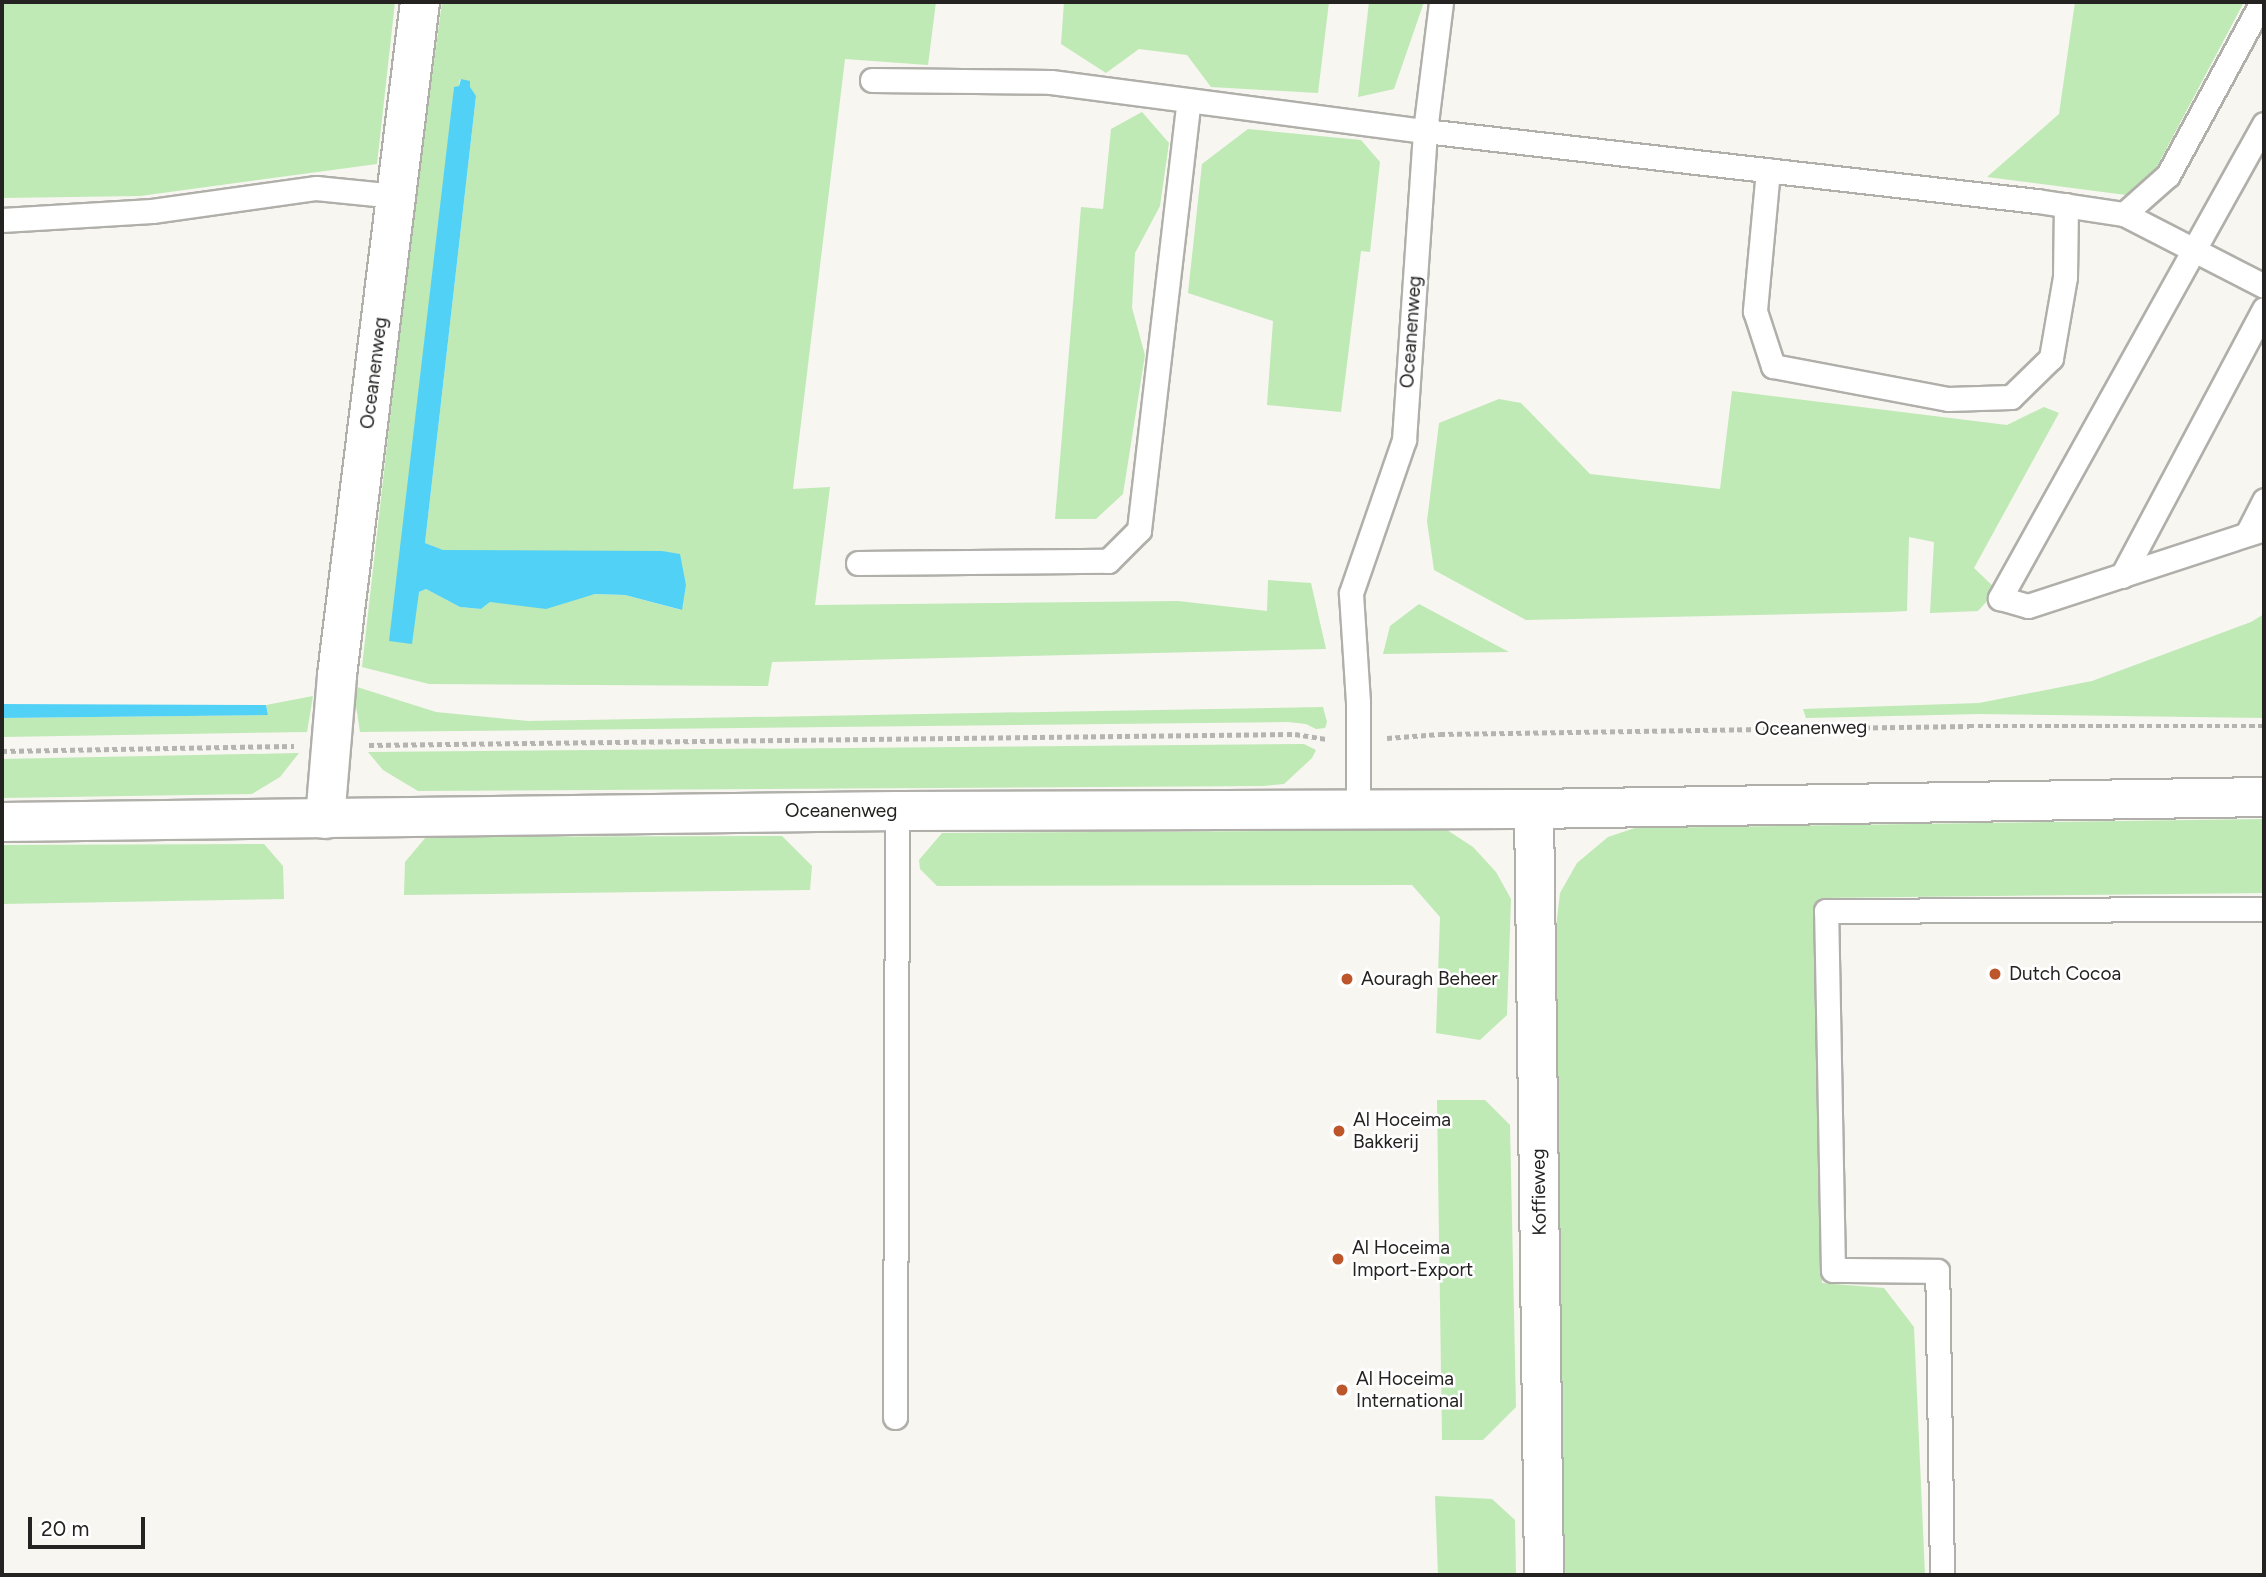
<!DOCTYPE html>
<html>
<head>
<meta charset="utf-8">
<style>
	body { margin:0 }
	#map { position:relative; width:2266px; height:1577px; overflow:hidden; background:#f7f6f1; font-family:Figtree,sans-serif }
	div>[style] { position:absolute }
	.green>* { inset:0; background:#bfe9b5 }
	.water>* { inset:0; background:#52d1f7 }
	.path>* { height:4.5px; margin-top:-2.25px; transform-origin:0; background:repeating-linear-gradient(90deg,#b5b4b0 0 5px,transparent 0 8.5px) }
	.roads { filter:drop-shadow(2px 0 #b0afaa) drop-shadow(-2px 0 #b0afaa) drop-shadow(0 2px #b0afaa) drop-shadow(0 -2px #b0afaa) }
	.service>* { height:23px; margin:-11.5px; padding:0 11.5px; transform-origin:11.5px; border-radius:11.5px; background:#fff }
	.minor>* { height:38px; margin:-19px; padding:0 19px; transform-origin:19px; border-radius:19px; background:#fff }
	.dots>* { width:19px; height:19px; translate:-50% -50%; box-sizing:border-box; border:4px solid #fff; border-radius:50% }
	span { translate:-50% -50%; white-space:nowrap; text-align:center; line-height:1.15; -webkit-text-stroke:5px #fff; paint-order:stroke }
	.street-label { font-size:19px; color:#242322 }
	.poi-label { font-size:19px; color:#242322 }
	.left { translate:0 -50%; text-align:left }
	.frame { position:absolute; inset:0; border:4px solid #242322; pointer-events:none }
	.scale { position:absolute; left:28px; top:1517px; width:117px; height:32px; box-sizing:border-box; border:4px solid #242322; border-top:0; padding-left:9px; font-size:21px; line-height:24px; white-space:nowrap; color:#242322; -webkit-text-stroke:5px #fff; paint-order:stroke }
</style>
</head>
<body>
<div id="map">
	<div class="green">
		<i style="clip-path:polygon(2px 2px,395px 2px,377px 164px,140px 196px,2px 198px)"></i>
		<i style="clip-path:polygon(evenodd,442px 2px,936px 2px,928px 65px,845px 59px,793px 489px,830px 487px,815px 605px,1178px 601px,1267px 611px,1268px 580px,1311px 583px,1326px 649px,772px 662px,768px 686px,429px 684px,362px 667px,411px 232px,442px 2px,460px 79px,476px 96px,425px 543px,442px 550px,497px 552px,662px 551px,686px 585px,681px 610px,625px 595px,595px 594px,574px 599px,490px 602px,481px 609px,460px 607px,426px 589px,419px 592px,437px 247px,454px 88px,459px 86px,460px 79px)"></i>
		<i style="clip-path:polygon(1064px 2px,1329px 2px,1318px 93px,1211px 87px,1187px 55px,1139px 49px,1106px 73px,1061px 44px)"></i>
		<i style="clip-path:polygon(1369px 2px,1424px 2px,1394px 89px,1358px 97px)"></i>
		<i style="clip-path:polygon(2075px 2px,2244px 2px,2152px 176px,2126px 195px,1987px 177px,2059px 114px)"></i>
		<i style="clip-path:polygon(1142px 112px,1169px 143px,1160px 206px,1135px 253px,1132px 308px,1145px 355px,1123px 494px,1096px 519px,1055px 519px,1081px 207px,1103px 209px,1111px 129px)"></i>
		<i style="clip-path:polygon(1248px 129px,1361px 140px,1380px 162px,1370px 252px,1361px 251px,1341px 412px,1267px 405px,1273px 321px,1188px 293px,1202px 164px)"></i>
		<i style="clip-path:polygon(1732px 391px,2007px 425px,2044px 407px,2059px 413px,1974px 568px,1997px 590px,1978px 611px,1930px 613px,1934px 542px,1909px 537px,1907px 611px,1889px 612px,1526px 620px,1434px 570px,1427px 521px,1439px 423px,1499px 399px,1521px 403px,1590px 474px,1720px 489px)"></i>
		<i style="clip-path:polygon(1419px 604px,1509px 652px,1383px 654px,1390px 626px)"></i>
		<i style="clip-path:polygon(2264px 614px,2264px 718px,1979px 714px,1806px 718px,1803px 709px,1979px 703px,2092px 681px,2251px 622px)"></i>
		<i style="clip-path:polygon(357px 687px,436px 712px,528px 721px,1323px 707px,1327px 722px,1325px 728px,1316px 729px,1306px 724px,1288px 722px,360px 732px,355px 699px)"></i>
		<i style="clip-path:polygon(313px 696px,307px 732px,2px 737px,2px 718px,268px 715px,266px 705px)"></i>
		<i style="clip-path:polygon(1304px 744px,1316px 750px,1312px 758px,1284px 784px,1263px 786px,418px 791px,383px 770px,368px 752px)"></i>
		<i style="clip-path:polygon(299px 753px,280px 777px,252px 794px,2px 798px,2px 759px)"></i>
		<i style="clip-path:polygon(2264px 819px,2264px 893px,1820px 898px,1822px 1283px,1884px 1288px,1914px 1327px,1925px 1575px,1562px 1575px,1556px 927px,1560px 893px,1577px 863px,1608px 837px,1635px 828px)"></i>
		<i style="clip-path:polygon(1447px 830px,1473px 847px,1496px 872px,1511px 899px,1507px 1015px,1480px 1040px,1436px 1033px,1440px 917px,1412px 885px,937px 886px,920px 869px,919px 860px,942px 833px)"></i>
		<i style="clip-path:polygon(782px 836px,812px 866px,810px 890px,404px 895px,405px 862px,426px 837px)"></i>
		<i style="clip-path:polygon(264px 844px,283px 866px,284px 899px,2px 904px,2px 845px)"></i>
		<i style="clip-path:polygon(1437px 1100px,1485px 1100px,1510px 1125px,1516px 1407px,1483px 1440px,1442px 1440px)"></i>
		<i style="clip-path:polygon(1435px 1496px,1492px 1499px,1515px 1520px,1516px 1575px,1438px 1575px)"></i>
	</div>
	<div class="water">
		<i style="clip-path:polygon(461px 79px,470px 81px,470px 87px,476px 96px,425px 543px,443px 550px,662px 551px,680px 554px,686px 585px,682px 610px,625px 595px,595px 594px,546px 609px,490px 602px,481px 609px,460px 607px,426px 589px,419px 592px,412px 644px,389px 641px,454px 87px,459px 86px)"></i>
		<i style="clip-path:polygon(2px 704px,266px 705px,268px 715px,2px 718px)"></i>
	</div>
	<div class="path">
		<i style="left:1387px;top:738px;width:53px;rotate:-4.3deg"></i>
		<i style="left:1440px;top:734px;width:529px;rotate:-0.87deg"></i>
		<i style="left:1969px;top:726px;width:295px"></i>
		<i style="left:369px;top:745px;width:926px;rotate:-0.68deg"></i>
		<i style="left:1295px;top:734px;width:31px;rotate:9deg"></i>
		<i style="left:2px;top:751px;width:292px;rotate:-1deg"></i>
	</div>
	<div class="roads">
		<div class="service">
			<i style="left:872px;top:80px;width:179px;rotate:0.6deg"></i>
			<i style="left:1051px;top:82px;width:377px;rotate:7.5deg"></i>
			<i style="left:1425px;top:131px;width:616px;rotate:6.53deg"></i>
			<i style="left:2037px;top:201px;width:88px;rotate:8.5deg"></i>
			<i style="left:2124px;top:214px;width:59px;rotate:-41.6deg"></i>
			<i style="left:2168px;top:175px;width:197px;rotate:-61.5deg"></i>
			<i style="left:2264px;top:124px;width:543px;rotate:119.12deg"></i>
			<i style="left:2000px;top:598px;width:29px;rotate:16deg"></i>
			<i style="left:2028px;top:606px;width:248px;rotate:-18.1deg"></i>
			<i style="left:1768px;top:170px;width:142px;rotate:95.3deg"></i>
			<i style="left:1755px;top:311px;width:58px;rotate:71.9deg"></i>
			<i style="left:1773px;top:366px;width:178px;rotate:10.7deg"></i>
			<i style="left:1948px;top:399px;width:63px;rotate:-1.8deg"></i>
			<i style="left:2011px;top:397px;width:56px;rotate:-44.3deg"></i>
			<i style="left:2051px;top:358px;width:82px;rotate:-80.2deg"></i>
			<i style="left:2065px;top:277px;width:72px;rotate:-89.2deg"></i>
			<i style="left:2124px;top:214px;width:157px;rotate:27.2deg"></i>
			<i style="left:2px;top:220px;width:150px;rotate:-3.4deg"></i>
			<i style="left:152px;top:211px;width:166px;rotate:-8deg"></i>
			<i style="left:316px;top:188px;width:80px;rotate:5.7deg"></i>
			<i style="left:2247px;top:534px;width:38px;rotate:-63deg"></i>
			<i style="left:858px;top:563px;width:250px;rotate:-0.5deg"></i>
			<i style="left:1108px;top:561px;width:44px;rotate:-45deg"></i>
			<i style="left:1139px;top:530px;width:432px;rotate:-83.4deg"></i>
			<i style="left:2122px;top:576px;width:302px;rotate:-62deg"></i>
			<i style="left:1358px;top:810px;width:108px;rotate:-90deg"></i>
			<i style="left:1358px;top:702px;width:109px;rotate:-93.7deg"></i>
			<i style="left:1351px;top:593px;width:162px;rotate:-70.9deg"></i>
			<i style="left:1404px;top:440px;width:310px;rotate:-86.1deg"></i>
			<i style="left:1425px;top:131px;width:130px;rotate:-82.9deg"></i>
			<i style="left:895px;top:1417px;width:606px;rotate:-89.81deg"></i>
			<i style="left:1942px;top:1575px;width:304px;rotate:-90.9deg"></i>
			<i style="left:1937px;top:1271px;width:104px;rotate:-179.4deg"></i>
			<i style="left:1833px;top:1270px;width:359px;rotate:-91.1deg"></i>
			<i style="left:1826px;top:911px;width:438px;rotate:-0.3deg"></i>
		</div>
		<div class="minor">
			<i style="left:1534px;top:809px;width:766px;rotate:89.25deg"></i>
			<i style="left:325px;top:819px;width:144px;rotate:-85.2deg"></i>
			<i style="left:337px;top:675px;width:678px;rotate:-82.97deg"></i>
			<i style="left:2px;top:822px;width:895px;rotate:-0.7deg"></i>
			<i style="left:897px;top:811px;width:637px;rotate:-0.18deg"></i>
			<i style="left:1534px;top:809px;width:730px;rotate:-0.94deg"></i>
		</div>
	</div>
	<div class="dots">
		<i style="left:1995px;top:974px;background:#bd562b"></i>
		<i style="left:1347px;top:979px;background:#bd562b"></i>
		<i style="left:1339px;top:1131px;background:#bd562b"></i>
		<i style="left:1338px;top:1259px;background:#bd562b"></i>
		<i style="left:1342px;top:1390px;background:#bd562b"></i>
	</div>
	<div class="street-label">
		<span style="left:1411px;top:332px;rotate:-86deg">Oceanenweg</span>
		<span style="left:374px;top:373px;rotate:-83deg">Oceanenweg</span>
		<span style="left:1811px;top:728px;rotate:-1deg">Oceanenweg</span>
		<span style="left:841px;top:811px">Oceanenweg</span>
		<span style="left:1539px;top:1192px;rotate:-91deg">Koffieweg</span>
	</div>
	<div class="poi-label">
		<span class="left" style="left:2009px;top:974px">Dutch Cocoa</span>
		<span class="left" style="left:1361px;top:979px">Aouragh Beheer</span>
		<span class="left" style="left:1353px;top:1131px">Al Hoceima<br>Bakkerij</span>
		<span class="left" style="left:1352px;top:1259px">Al Hoceima<br>Import-Export</span>
		<span class="left" style="left:1356px;top:1390px">Al Hoceima<br>International</span>
	</div>
	<div class="frame"></div>
	<div class="scale">20 m</div>
</div>
</body>
</html>
